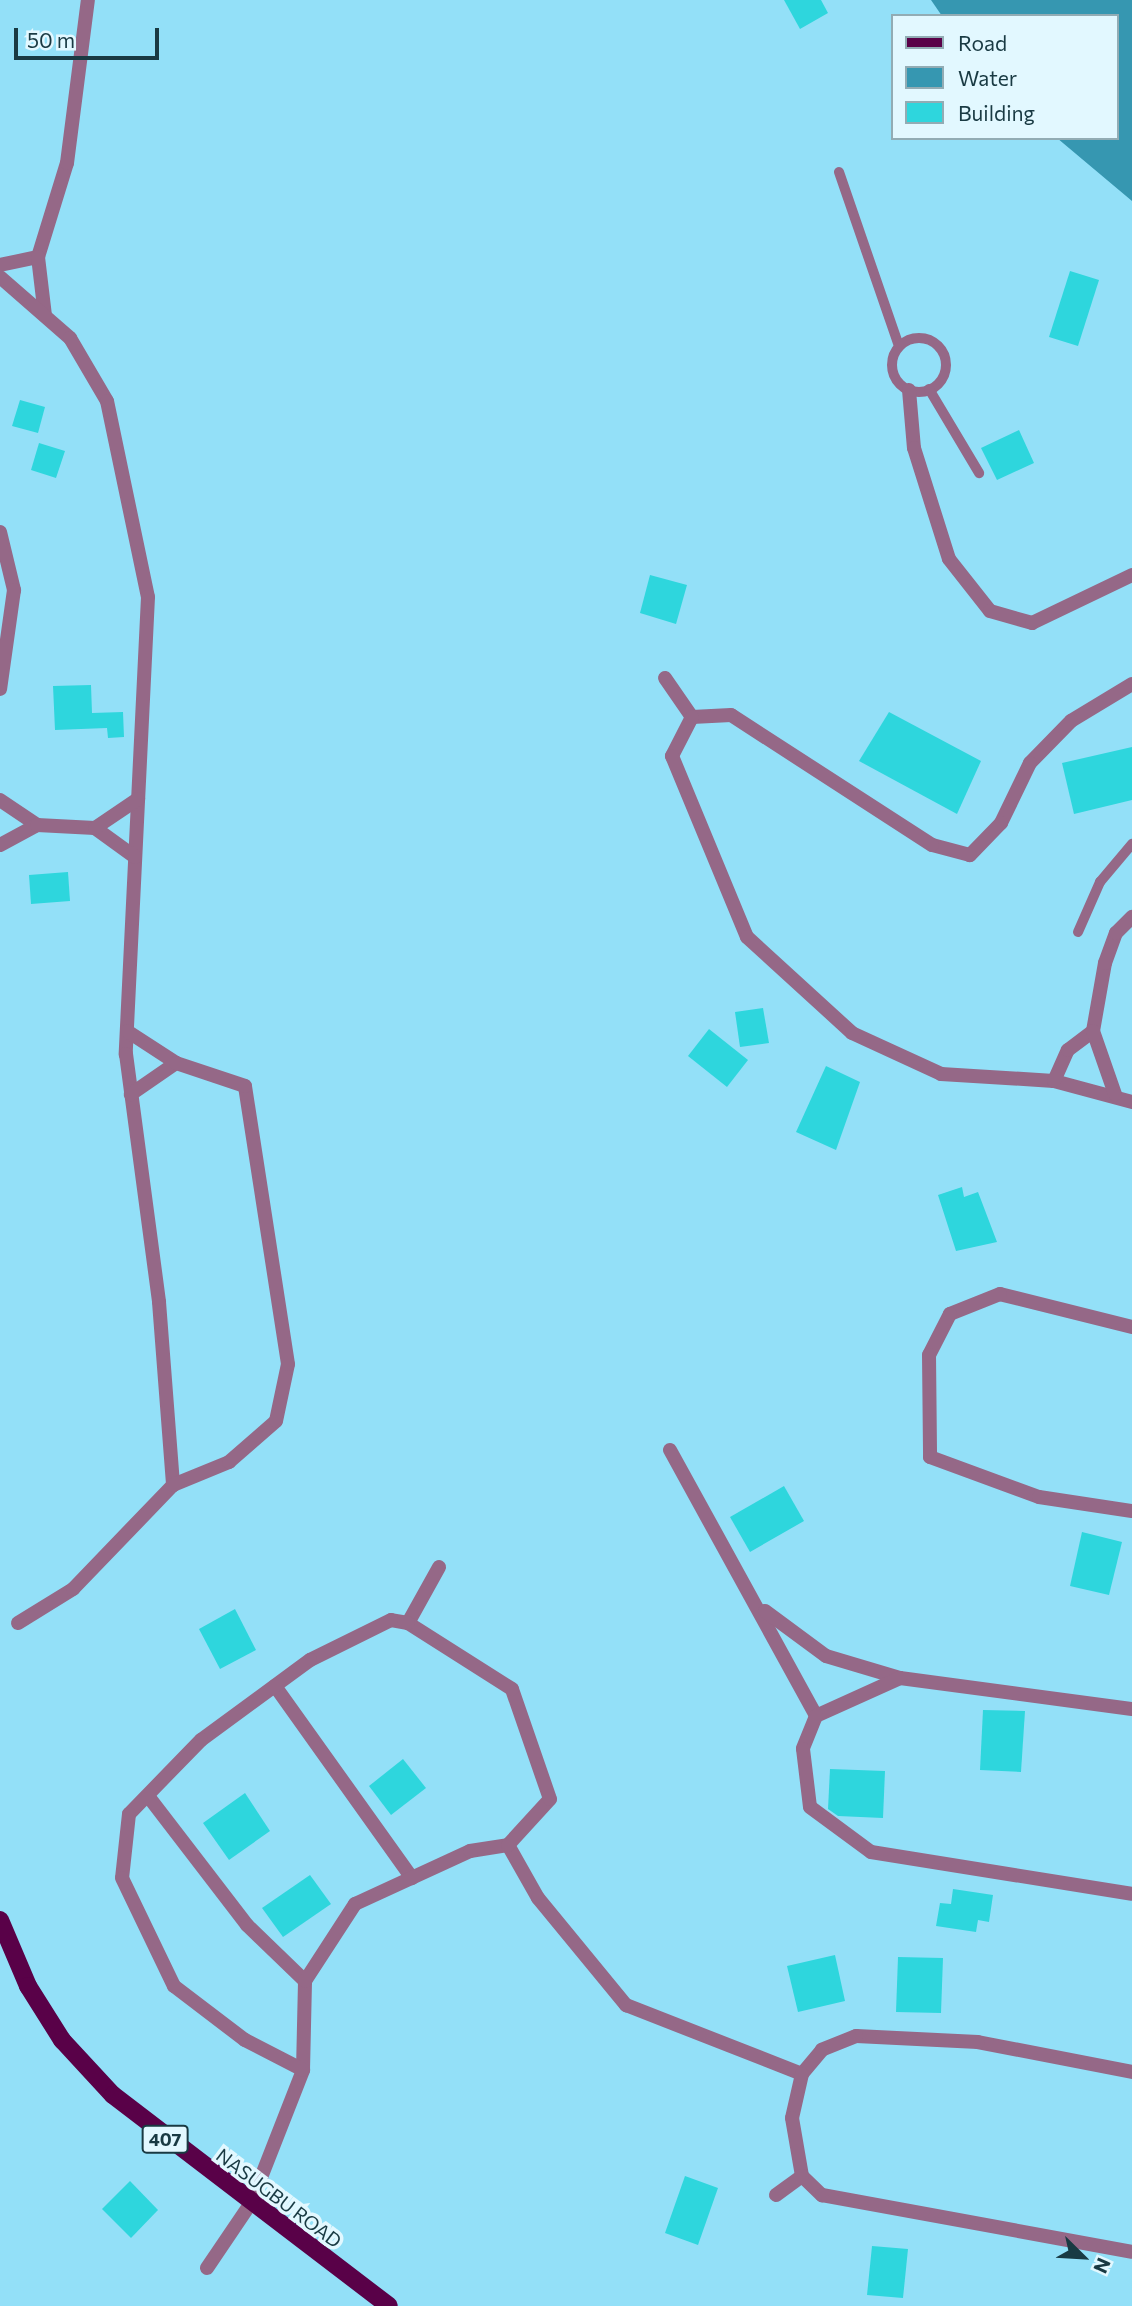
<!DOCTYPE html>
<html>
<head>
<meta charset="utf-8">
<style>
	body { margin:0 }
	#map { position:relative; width:1132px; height:2306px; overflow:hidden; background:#93e0f8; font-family:Commissioner,sans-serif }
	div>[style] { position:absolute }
	.water>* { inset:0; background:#3697b1 }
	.building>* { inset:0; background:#2ed6dd }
	.lane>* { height:10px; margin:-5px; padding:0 5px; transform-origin:5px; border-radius:5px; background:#956887 }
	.lane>.ring { margin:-5px; padding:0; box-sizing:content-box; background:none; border:10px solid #956887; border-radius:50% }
	.street>* { height:14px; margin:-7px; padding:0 7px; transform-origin:7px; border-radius:7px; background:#956887 }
	.primary>* { height:18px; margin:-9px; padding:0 9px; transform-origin:9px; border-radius:9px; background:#590148 }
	span { translate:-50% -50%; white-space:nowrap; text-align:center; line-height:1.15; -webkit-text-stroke:7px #e2f8ff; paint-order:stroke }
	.shield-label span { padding:2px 5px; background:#e2f8ff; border:2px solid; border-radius:5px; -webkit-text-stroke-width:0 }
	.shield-label { font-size:18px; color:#193a43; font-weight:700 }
	.street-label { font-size:19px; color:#193a43 }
	.legend { position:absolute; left:891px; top:14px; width:228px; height:126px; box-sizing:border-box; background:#e2f8ff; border:2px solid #92acb4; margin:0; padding:9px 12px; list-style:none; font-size:21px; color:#193a43 }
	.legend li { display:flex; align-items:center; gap:14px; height:35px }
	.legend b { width:35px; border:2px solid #92acb4 }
	.north { position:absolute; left:1048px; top:2222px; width:70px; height:70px; -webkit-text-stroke:5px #e2f8ff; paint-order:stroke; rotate:114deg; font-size:19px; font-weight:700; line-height:28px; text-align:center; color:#193a43 }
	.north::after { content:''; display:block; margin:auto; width:24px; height:32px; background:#193a43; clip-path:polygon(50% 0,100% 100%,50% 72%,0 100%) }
	.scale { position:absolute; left:14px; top:28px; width:145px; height:32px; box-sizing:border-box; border:4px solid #193a43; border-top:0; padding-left:9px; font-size:21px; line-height:24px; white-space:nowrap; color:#193a43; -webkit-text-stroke:5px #e2f8ff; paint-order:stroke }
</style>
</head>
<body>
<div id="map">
	<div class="water">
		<i style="clip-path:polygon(931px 0,1132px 0,1132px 201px,1057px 138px,1116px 138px,1116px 16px,942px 16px)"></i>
	</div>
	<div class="building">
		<i style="clip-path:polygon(784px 0,821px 0,828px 13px,800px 29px)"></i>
		<i style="clip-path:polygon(1070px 271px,1099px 280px,1078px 346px,1049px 337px)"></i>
		<i style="clip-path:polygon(20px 400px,45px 407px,38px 433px,12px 426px)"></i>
		<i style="clip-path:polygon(1019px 430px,1034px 463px,997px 480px,981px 448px)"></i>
		<i style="clip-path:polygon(39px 443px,65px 451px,56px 478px,31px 470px)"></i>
		<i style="clip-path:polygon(650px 575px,687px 585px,676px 624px,640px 613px)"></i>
		<i style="clip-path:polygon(91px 685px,92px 713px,123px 712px,124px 737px,108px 738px,107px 728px,55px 730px,53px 686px)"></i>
		<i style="clip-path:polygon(889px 712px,981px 761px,957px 814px,859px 761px)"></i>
		<i style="clip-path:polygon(1132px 747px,1132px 800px,1074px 814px,1062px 763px)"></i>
		<i style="clip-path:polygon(68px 872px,70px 901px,31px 904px,29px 875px)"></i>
		<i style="clip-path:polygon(763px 1008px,769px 1043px,740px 1047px,735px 1012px)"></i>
		<i style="clip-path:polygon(709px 1029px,748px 1060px,727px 1087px,688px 1056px)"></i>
		<i style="clip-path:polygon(826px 1066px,860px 1082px,836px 1150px,796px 1132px)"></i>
		<i style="clip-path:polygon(962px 1187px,964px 1197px,978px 1192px,997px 1242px,956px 1251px,938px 1195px)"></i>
		<i style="clip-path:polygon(784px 1486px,804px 1521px,750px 1552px,730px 1517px)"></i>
		<i style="clip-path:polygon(1082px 1532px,1122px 1542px,1109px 1595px,1070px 1586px)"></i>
		<i style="clip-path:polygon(235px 1609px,256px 1650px,220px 1669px,199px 1629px)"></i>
		<i style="clip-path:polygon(983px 1710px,1025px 1711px,1021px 1772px,980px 1770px)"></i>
		<i style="clip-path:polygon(403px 1759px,426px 1788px,391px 1815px,369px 1786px)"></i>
		<i style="clip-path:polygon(830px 1769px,885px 1771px,883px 1818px,838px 1816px,828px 1809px)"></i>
		<i style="clip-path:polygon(245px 1793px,270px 1831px,229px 1860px,203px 1823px)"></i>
		<i style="clip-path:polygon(310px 1875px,331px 1904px,283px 1937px,262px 1908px)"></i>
		<i style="clip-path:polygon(953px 1889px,993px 1895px,989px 1922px,978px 1920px,976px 1932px,936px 1926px,940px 1903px,951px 1904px)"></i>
		<i style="clip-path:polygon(835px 1955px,845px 2001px,798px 2012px,787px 1966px)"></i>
		<i style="clip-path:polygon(898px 1957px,943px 1958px,941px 2013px,896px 2012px)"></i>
		<i style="clip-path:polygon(685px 2176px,718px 2188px,698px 2245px,665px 2233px)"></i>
		<i style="clip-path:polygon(130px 2181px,158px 2210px,131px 2238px,102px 2209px)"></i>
		<i style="clip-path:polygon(872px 2246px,908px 2249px,903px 2298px,867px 2295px)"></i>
	</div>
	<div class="lane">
		<i style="left:839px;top:172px;width:184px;rotate:71deg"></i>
		<i class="ring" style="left:892px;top:338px;width:44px;height:44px"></i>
		<i style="left:929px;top:389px;width:98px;rotate:59.2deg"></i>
		<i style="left:1078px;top:932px;width:55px;rotate:-66.3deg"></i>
		<i style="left:1100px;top:882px;width:50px;rotate:-49.9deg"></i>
	</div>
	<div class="street">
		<i style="left:38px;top:257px;width:98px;rotate:-72.9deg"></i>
		<i style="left:67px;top:163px;width:164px;rotate:-82.7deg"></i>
		<i style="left:0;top:265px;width:39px;rotate:-12deg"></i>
		<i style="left:38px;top:257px;width:59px;rotate:83.2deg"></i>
		<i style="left:0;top:277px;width:93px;rotate:41.1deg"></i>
		<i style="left:70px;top:338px;width:73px;rotate:59.6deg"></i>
		<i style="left:107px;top:401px;width:200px;rotate:78.2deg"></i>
		<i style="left:148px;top:597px;width:458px;rotate:92.8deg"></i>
		<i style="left:126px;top:1054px;width:250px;rotate:82.4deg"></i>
		<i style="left:159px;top:1302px;width:184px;rotate:85.6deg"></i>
		<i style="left:909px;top:390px;width:58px;rotate:85.1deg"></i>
		<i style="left:914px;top:448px;width:116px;rotate:72.5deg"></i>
		<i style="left:949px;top:559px;width:66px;rotate:51.7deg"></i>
		<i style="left:990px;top:611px;width:44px;rotate:15.9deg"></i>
		<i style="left:1032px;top:623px;width:111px;rotate:-25.6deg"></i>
		<i style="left:0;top:532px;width:60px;rotate:76.4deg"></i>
		<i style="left:14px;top:590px;width:100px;rotate:98deg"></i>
		<i style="left:665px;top:678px;width:47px;rotate:55.3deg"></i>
		<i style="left:1132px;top:684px;width:71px;rotate:148.8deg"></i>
		<i style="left:1071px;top:721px;width:59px;rotate:134.3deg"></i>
		<i style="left:1030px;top:763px;width:67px;rotate:115.8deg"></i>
		<i style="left:1001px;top:823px;width:45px;rotate:134.1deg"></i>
		<i style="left:970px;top:855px;width:39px;rotate:-165deg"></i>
		<i style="left:932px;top:845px;width:239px;rotate:-147.1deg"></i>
		<i style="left:731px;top:715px;width:39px;rotate:177deg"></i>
		<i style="left:692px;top:717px;width:44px;rotate:117.1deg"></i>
		<i style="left:672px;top:756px;width:196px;rotate:67.5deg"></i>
		<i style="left:747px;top:937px;width:142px;rotate:42.4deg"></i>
		<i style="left:852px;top:1033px;width:98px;rotate:24.7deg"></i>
		<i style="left:941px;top:1074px;width:113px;rotate:3.5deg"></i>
		<i style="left:1054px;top:1081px;width:81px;rotate:15.1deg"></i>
		<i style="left:0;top:800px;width:45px;rotate:34deg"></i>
		<i style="left:37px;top:825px;width:42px;rotate:151.6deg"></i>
		<i style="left:37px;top:825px;width:58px;rotate:3deg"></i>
		<i style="left:135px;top:857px;width:49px;rotate:-144.1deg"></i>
		<i style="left:95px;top:828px;width:52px;rotate:-34deg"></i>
		<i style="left:127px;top:1031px;width:59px;rotate:33.1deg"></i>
		<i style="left:176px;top:1063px;width:55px;rotate:145.4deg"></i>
		<i style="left:1093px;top:1031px;width:69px;rotate:-80deg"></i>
		<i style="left:1105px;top:963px;width:32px;rotate:-70deg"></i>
		<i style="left:1116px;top:933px;width:23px;rotate:-45deg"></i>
		<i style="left:1054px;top:1081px;width:34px;rotate:-66deg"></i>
		<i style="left:1068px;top:1050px;width:31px;rotate:-37deg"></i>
		<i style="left:1093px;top:1031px;width:67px;rotate:70.8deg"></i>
		<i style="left:1132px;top:1327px;width:136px;rotate:-166deg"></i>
		<i style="left:1000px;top:1294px;width:54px;rotate:158.2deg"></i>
		<i style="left:950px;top:1314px;width:46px;rotate:117.1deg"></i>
		<i style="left:929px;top:1355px;width:102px;rotate:89.4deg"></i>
		<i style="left:930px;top:1457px;width:116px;rotate:20.2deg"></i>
		<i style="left:1039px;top:1497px;width:94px;rotate:8.6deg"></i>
		<i style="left:670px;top:1450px;width:303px;rotate:61.2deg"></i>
		<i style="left:765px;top:1611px;width:76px;rotate:36.4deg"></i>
		<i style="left:826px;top:1656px;width:77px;rotate:16.6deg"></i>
		<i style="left:18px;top:1623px;width:65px;rotate:-31.7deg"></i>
		<i style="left:73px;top:1589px;width:144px;rotate:-46.1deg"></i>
		<i style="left:173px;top:1485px;width:61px;rotate:-22.3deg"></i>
		<i style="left:229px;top:1462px;width:62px;rotate:-41.1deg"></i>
		<i style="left:276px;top:1421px;width:58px;rotate:-78.1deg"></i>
		<i style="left:288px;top:1364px;width:281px;rotate:-98.8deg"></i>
		<i style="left:245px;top:1086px;width:73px;rotate:-161.6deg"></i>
		<i style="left:408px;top:1623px;width:64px;rotate:-61deg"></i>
		<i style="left:275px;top:1686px;width:236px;rotate:54.5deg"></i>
		<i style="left:1132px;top:1709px;width:234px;rotate:-172.4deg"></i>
		<i style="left:900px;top:1678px;width:92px;rotate:155.7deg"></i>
		<i style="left:816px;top:1716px;width:35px;rotate:112deg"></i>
		<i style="left:803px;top:1749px;width:58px;rotate:83.1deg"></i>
		<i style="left:810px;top:1807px;width:76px;rotate:36.4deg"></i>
		<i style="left:871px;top:1852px;width:264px;rotate:9.1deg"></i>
		<i style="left:148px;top:1796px;width:163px;rotate:52.5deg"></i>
		<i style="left:247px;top:1925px;width:81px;rotate:44deg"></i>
		<i style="left:508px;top:1845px;width:61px;rotate:60.5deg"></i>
		<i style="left:538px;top:1898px;width:139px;rotate:50.6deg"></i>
		<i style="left:626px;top:2005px;width:189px;rotate:21.4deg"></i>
		<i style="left:1132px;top:2072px;width:157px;rotate:-169deg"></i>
		<i style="left:978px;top:2042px;width:122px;rotate:-177.2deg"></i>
		<i style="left:856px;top:2036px;width:37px;rotate:158deg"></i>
		<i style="left:822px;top:2050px;width:31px;rotate:130deg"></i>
		<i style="left:802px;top:2074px;width:45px;rotate:102.8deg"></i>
		<i style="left:792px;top:2118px;width:59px;rotate:80.2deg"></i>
		<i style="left:802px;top:2176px;width:28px;rotate:44deg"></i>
		<i style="left:822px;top:2195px;width:315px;rotate:10.4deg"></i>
		<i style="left:776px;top:2195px;width:32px;rotate:-36deg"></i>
		<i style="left:207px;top:2268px;width:78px;rotate:-55.9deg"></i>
		<i style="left:251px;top:2203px;width:143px;rotate:-68.6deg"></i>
		<i style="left:303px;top:2070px;width:89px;rotate:-88.7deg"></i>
		<i style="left:305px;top:1981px;width:92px;rotate:-57deg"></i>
		<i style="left:355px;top:1904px;width:127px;rotate:-24.7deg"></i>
		<i style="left:470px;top:1851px;width:38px;rotate:-9deg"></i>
		<i style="left:508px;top:1845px;width:62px;rotate:-47.6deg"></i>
		<i style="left:550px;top:1799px;width:116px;rotate:-109.1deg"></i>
		<i style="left:512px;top:1689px;width:123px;rotate:-147.6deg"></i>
		<i style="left:408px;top:1623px;width:17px;rotate:-170deg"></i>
		<i style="left:391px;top:1620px;width:90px;rotate:153.7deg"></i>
		<i style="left:310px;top:1660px;width:135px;rotate:143.7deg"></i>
		<i style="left:201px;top:1740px;width:103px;rotate:134.2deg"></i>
		<i style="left:129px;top:1814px;width:64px;rotate:96.2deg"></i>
		<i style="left:122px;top:1878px;width:120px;rotate:64.3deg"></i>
		<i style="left:174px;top:1986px;width:89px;rotate:37.3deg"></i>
		<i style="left:245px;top:2040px;width:65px;rotate:27.3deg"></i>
	</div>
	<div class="primary">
		<i style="left:0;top:1920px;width:72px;rotate:67deg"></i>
		<i style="left:28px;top:1986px;width:64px;rotate:57.8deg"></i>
		<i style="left:62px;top:2040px;width:75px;rotate:47.2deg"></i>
		<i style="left:113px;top:2095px;width:347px;rotate:37.4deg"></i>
	</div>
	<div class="shield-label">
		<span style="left:165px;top:2139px">407</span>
	</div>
	<div class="street-label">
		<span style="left:279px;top:2198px;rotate:37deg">NASUGBU ROAD</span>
	</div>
	<ul class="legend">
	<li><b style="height:9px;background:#590148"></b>Road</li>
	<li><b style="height:19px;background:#3697b1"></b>Water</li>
	<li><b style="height:19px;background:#2ed6dd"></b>Building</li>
	</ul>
	<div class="north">N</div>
	<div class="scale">50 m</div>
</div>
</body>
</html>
